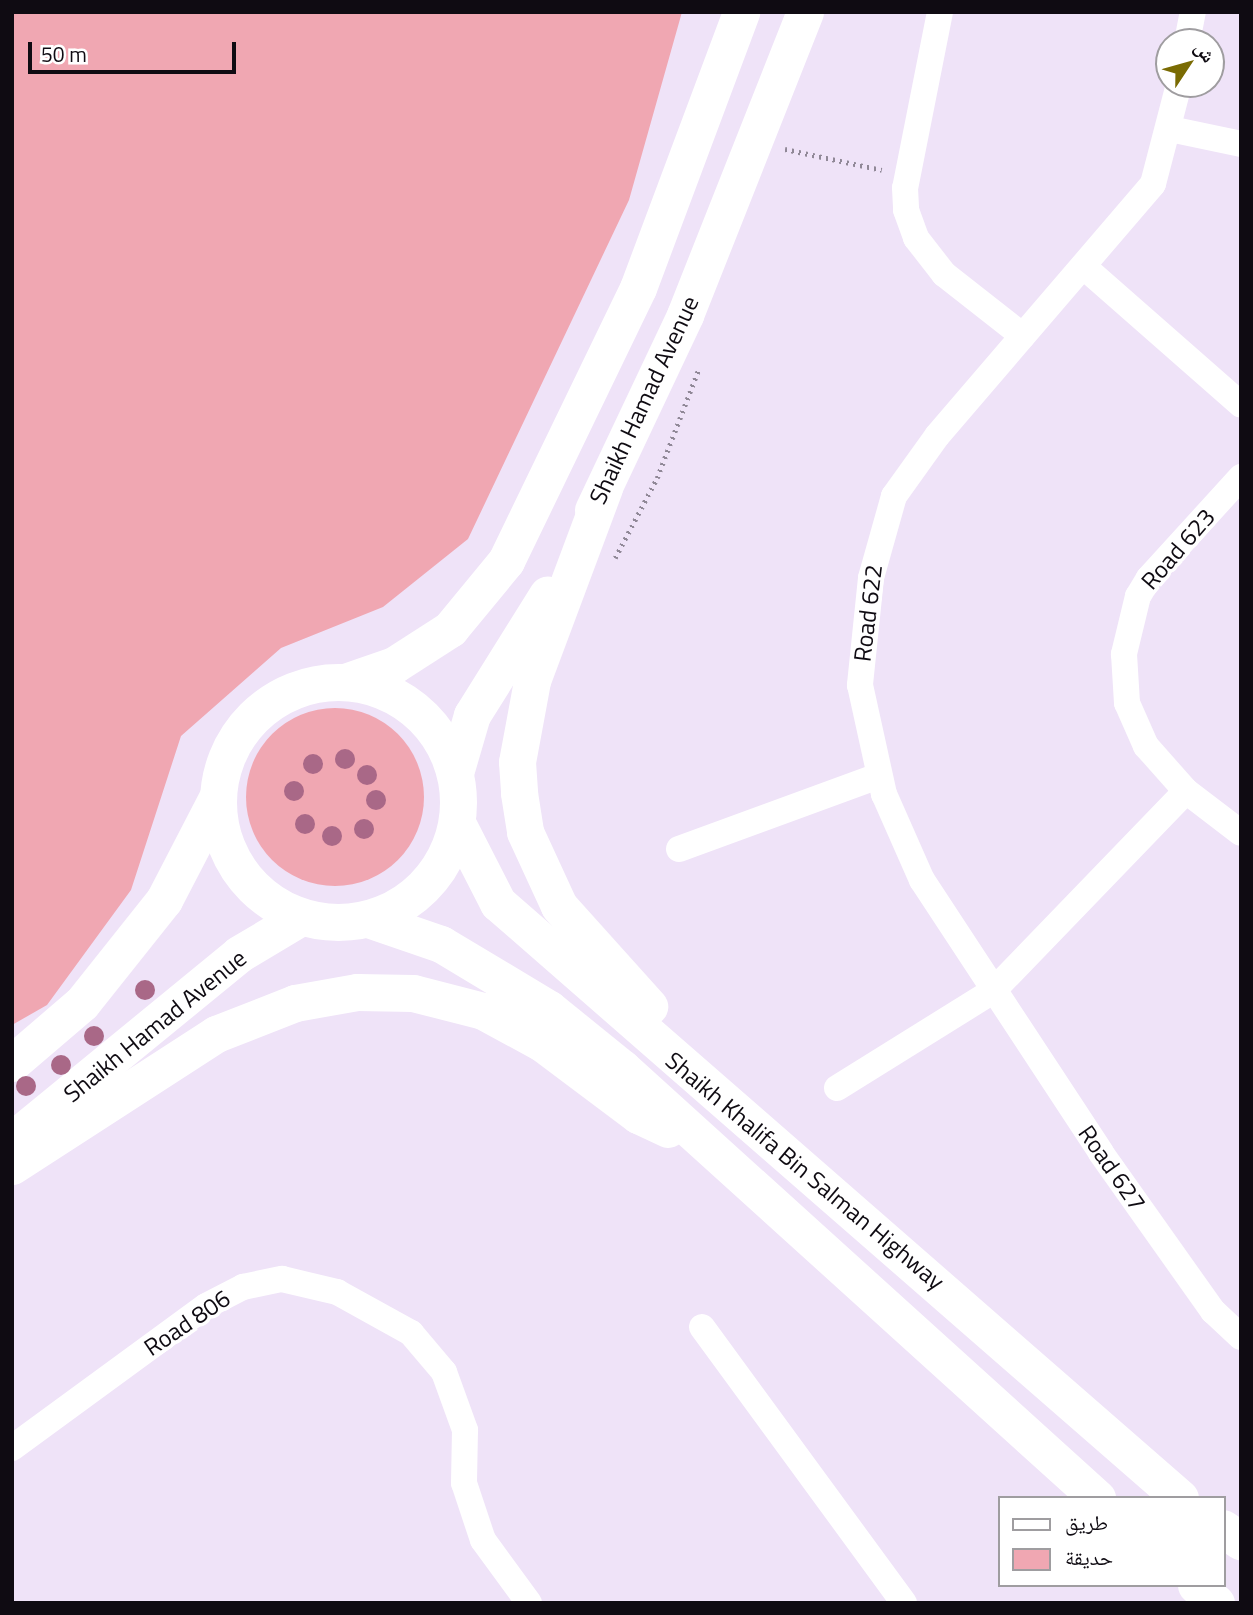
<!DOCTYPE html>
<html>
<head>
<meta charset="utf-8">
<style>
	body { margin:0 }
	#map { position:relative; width:1253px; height:1615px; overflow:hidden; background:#efe3f8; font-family:"Titillium Web","Noto Naskh Arabic",sans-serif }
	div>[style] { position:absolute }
	.green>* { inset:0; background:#f0a7b2 }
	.round { border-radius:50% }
	.path>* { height:4.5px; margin-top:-2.25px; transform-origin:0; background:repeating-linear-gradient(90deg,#908897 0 2px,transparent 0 7px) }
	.street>* { height:26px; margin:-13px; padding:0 13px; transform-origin:13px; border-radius:13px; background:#fff }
	.secondary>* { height:37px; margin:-18.5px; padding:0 18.5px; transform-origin:18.5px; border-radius:18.5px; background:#fff }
	.secondary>.ring { margin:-18.5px; padding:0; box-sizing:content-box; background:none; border:37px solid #fff; border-radius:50% }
	.highway>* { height:38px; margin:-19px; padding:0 19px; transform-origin:19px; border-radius:19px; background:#fff }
	.trees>* { width:20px; height:20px; margin:-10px; border-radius:50%; background:#a96887 }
	span { translate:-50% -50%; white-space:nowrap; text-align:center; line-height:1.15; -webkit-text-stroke:7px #fff; paint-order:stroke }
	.street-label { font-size:24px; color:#0f0b12 }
	.frame { position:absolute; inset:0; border:14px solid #0f0b12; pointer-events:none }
	.legend { position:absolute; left:998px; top:1496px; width:228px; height:91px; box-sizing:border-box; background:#fff; border:2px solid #9f9da0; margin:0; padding:9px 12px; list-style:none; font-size:21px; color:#0f0b12 }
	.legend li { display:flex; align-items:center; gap:14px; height:35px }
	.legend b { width:35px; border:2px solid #9f9da0 }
	.north { position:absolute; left:1155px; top:28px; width:70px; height:70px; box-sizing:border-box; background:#fff; border:2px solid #9f9da0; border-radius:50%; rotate:54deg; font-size:19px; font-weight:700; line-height:28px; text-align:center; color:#0f0b12 }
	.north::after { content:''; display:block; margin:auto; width:24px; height:32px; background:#7a6b03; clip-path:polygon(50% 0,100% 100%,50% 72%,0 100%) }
	.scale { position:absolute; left:28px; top:42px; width:208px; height:32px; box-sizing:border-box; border:4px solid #0f0b12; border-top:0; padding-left:9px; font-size:21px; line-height:24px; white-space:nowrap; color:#0f0b12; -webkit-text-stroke:5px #fff; paint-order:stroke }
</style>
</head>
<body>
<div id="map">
	<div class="green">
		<i style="clip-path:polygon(12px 12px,682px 12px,629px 200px,468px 539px,383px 607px,281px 648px,181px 736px,131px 890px,47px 1005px,12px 1025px)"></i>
		<i class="round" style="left:246px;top:708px;width:178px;height:178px"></i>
	</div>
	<div class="path">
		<i style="left:785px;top:149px;width:99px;rotate:12.2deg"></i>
		<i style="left:615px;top:558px;width:90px;rotate:-62.3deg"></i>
		<i style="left:657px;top:478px;width:118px;rotate:-69.1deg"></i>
	</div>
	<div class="street">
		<i style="left:940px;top:12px;width:179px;rotate:101.2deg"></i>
		<i style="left:905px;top:188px;width:22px;rotate:87deg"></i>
		<i style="left:906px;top:210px;width:30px;rotate:70deg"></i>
		<i style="left:916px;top:238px;width:46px;rotate:52.1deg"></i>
		<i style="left:944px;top:274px;width:100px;rotate:38.1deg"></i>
		<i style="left:1187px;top:42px;width:31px;rotate:-79deg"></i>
		<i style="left:1179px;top:84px;width:103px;rotate:104.6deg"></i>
		<i style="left:1153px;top:184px;width:332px;rotate:130.6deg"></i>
		<i style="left:937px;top:436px;width:74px;rotate:125.6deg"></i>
		<i style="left:894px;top:496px;width:85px;rotate:105.7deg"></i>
		<i style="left:871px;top:578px;width:108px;rotate:95.9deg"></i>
		<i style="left:860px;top:685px;width:112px;rotate:77.6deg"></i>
		<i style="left:884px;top:794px;width:94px;rotate:66.2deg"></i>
		<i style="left:922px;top:880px;width:326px;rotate:56.7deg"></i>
		<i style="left:1101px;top:1153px;width:194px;rotate:54.7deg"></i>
		<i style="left:1213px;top:1311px;width:38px;rotate:43deg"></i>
		<i style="left:1170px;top:129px;width:73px;rotate:11.9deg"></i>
		<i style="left:1083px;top:266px;width:210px;rotate:41.3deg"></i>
		<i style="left:1241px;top:477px;width:137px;rotate:132.3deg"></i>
		<i style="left:1149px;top:578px;width:21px;rotate:121deg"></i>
		<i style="left:1138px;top:596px;width:60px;rotate:103.6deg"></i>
		<i style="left:1124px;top:654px;width:49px;rotate:86.5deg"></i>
		<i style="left:1127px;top:703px;width:47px;rotate:66.2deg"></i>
		<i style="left:1146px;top:746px;width:60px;rotate:48.4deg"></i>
		<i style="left:1186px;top:791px;width:69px;rotate:37.4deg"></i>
		<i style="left:679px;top:849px;width:213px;rotate:-20.1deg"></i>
		<i style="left:837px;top:1088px;width:184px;rotate:-31.9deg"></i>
		<i style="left:993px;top:991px;width:278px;rotate:-46deg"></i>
		<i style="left:702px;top:1327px;width:342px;rotate:53.8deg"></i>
		<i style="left:12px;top:1448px;width:240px;rotate:-36.2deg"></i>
		<i style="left:206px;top:1306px;width:42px;rotate:-27.2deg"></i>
		<i style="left:243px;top:1287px;width:40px;rotate:-12deg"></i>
		<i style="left:282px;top:1279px;width:57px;rotate:13.3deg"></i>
		<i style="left:337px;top:1292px;width:85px;rotate:29deg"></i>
		<i style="left:411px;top:1333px;width:51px;rotate:49.8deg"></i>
		<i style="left:444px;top:1372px;width:62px;rotate:70.1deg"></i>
		<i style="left:465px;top:1430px;width:53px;rotate:91.1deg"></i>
		<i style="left:464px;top:1483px;width:60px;rotate:71.6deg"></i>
		<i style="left:483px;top:1540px;width:78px;rotate:53.9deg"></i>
	</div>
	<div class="secondary">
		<i style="left:604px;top:488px;width:206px;rotate:110.5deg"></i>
		<i style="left:532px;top:681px;width:82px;rotate:100.5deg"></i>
		<i style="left:517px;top:762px;width:31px;rotate:86deg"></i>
		<i style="left:519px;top:793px;width:39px;rotate:81deg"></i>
		<i style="left:525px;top:832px;width:81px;rotate:65.3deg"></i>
		<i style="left:559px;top:906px;width:135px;rotate:48deg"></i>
		<i style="left:593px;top:510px;width:216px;rotate:-64.7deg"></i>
		<i style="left:685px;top:315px;width:326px;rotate:-68.4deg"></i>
		<i style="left:345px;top:682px;width:52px;rotate:-19.1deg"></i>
		<i style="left:394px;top:665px;width:67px;rotate:-32.7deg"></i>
		<i style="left:450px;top:629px;width:88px;rotate:-50.5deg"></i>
		<i style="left:506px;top:561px;width:303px;rotate:-64.2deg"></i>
		<i style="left:638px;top:288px;width:295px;rotate:-69.5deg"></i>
		<i class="ring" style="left:218px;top:682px;width:203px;height:203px"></i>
		<i style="left:455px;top:773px;width:60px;rotate:-73.7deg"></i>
		<i style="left:472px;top:715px;width:142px;rotate:-58deg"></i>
		<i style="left:457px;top:823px;width:90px;rotate:62.9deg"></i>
		<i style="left:498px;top:903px;width:905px;rotate:41.1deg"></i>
		<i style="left:368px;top:919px;width:77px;rotate:18.9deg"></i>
		<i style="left:441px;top:944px;width:126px;rotate:31deg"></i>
		<i style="left:549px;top:1009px;width:94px;rotate:38.9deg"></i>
		<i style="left:622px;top:1068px;width:641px;rotate:42.15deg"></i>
		<i style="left:12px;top:1063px;width:92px;rotate:-40.6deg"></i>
		<i style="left:82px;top:1003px;width:132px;rotate:-51.5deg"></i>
		<i style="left:164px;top:900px;width:117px;rotate:-62.6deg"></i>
		<i style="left:12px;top:1140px;width:293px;rotate:-39.3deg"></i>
		<i style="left:239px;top:954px;width:72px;rotate:-30.8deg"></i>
		<i style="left:12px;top:1166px;width:243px;rotate:-32.9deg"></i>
		<i style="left:216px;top:1034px;width:85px;rotate:-21.4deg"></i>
		<i style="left:295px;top:1003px;width:63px;rotate:-10.1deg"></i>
		<i style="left:357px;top:992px;width:56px;rotate:1deg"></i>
		<i style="left:413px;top:993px;width:72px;rotate:14.4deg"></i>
		<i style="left:483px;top:1011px;width:67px;rotate:28.5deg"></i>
		<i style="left:542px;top:1043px;width:120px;rotate:36.9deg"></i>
		<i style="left:638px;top:1115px;width:33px;rotate:25deg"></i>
		<i style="left:1196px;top:1585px;width:27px;rotate:42deg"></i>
	</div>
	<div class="highway">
		<i style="left:1223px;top:1529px;width:22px;rotate:34deg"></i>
	</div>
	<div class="trees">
		<i style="left:345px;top:759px"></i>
		<i style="left:313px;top:764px"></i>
		<i style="left:367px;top:775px"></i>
		<i style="left:294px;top:791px"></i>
		<i style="left:376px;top:800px"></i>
		<i style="left:305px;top:824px"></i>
		<i style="left:364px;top:829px"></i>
		<i style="left:332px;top:836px"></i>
		<i style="left:145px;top:990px"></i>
		<i style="left:94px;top:1036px"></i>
		<i style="left:61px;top:1065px"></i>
		<i style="left:26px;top:1086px"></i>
	</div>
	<div class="street-label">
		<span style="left:644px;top:400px;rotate:-65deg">Shaikh Hamad Avenue</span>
		<span style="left:1178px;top:549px;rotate:-49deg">Road 623</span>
		<span style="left:868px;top:613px;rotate:-83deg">Road 622</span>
		<span style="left:155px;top:1026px;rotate:-39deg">Shaikh Hamad Avenue</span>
		<span style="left:1112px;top:1168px;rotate:55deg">Road 627</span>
		<span style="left:805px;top:1171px;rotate:40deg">Shaikh Khalifa Bin Salman Highway</span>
		<span style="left:187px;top:1323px;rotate:-34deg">Road 806</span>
	</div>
	<div class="frame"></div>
	<ul class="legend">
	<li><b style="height:9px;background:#fff"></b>طريق</li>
	<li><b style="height:19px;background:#f0a7b2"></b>حديقة</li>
	</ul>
	<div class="north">ش</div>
	<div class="scale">50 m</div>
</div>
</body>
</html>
